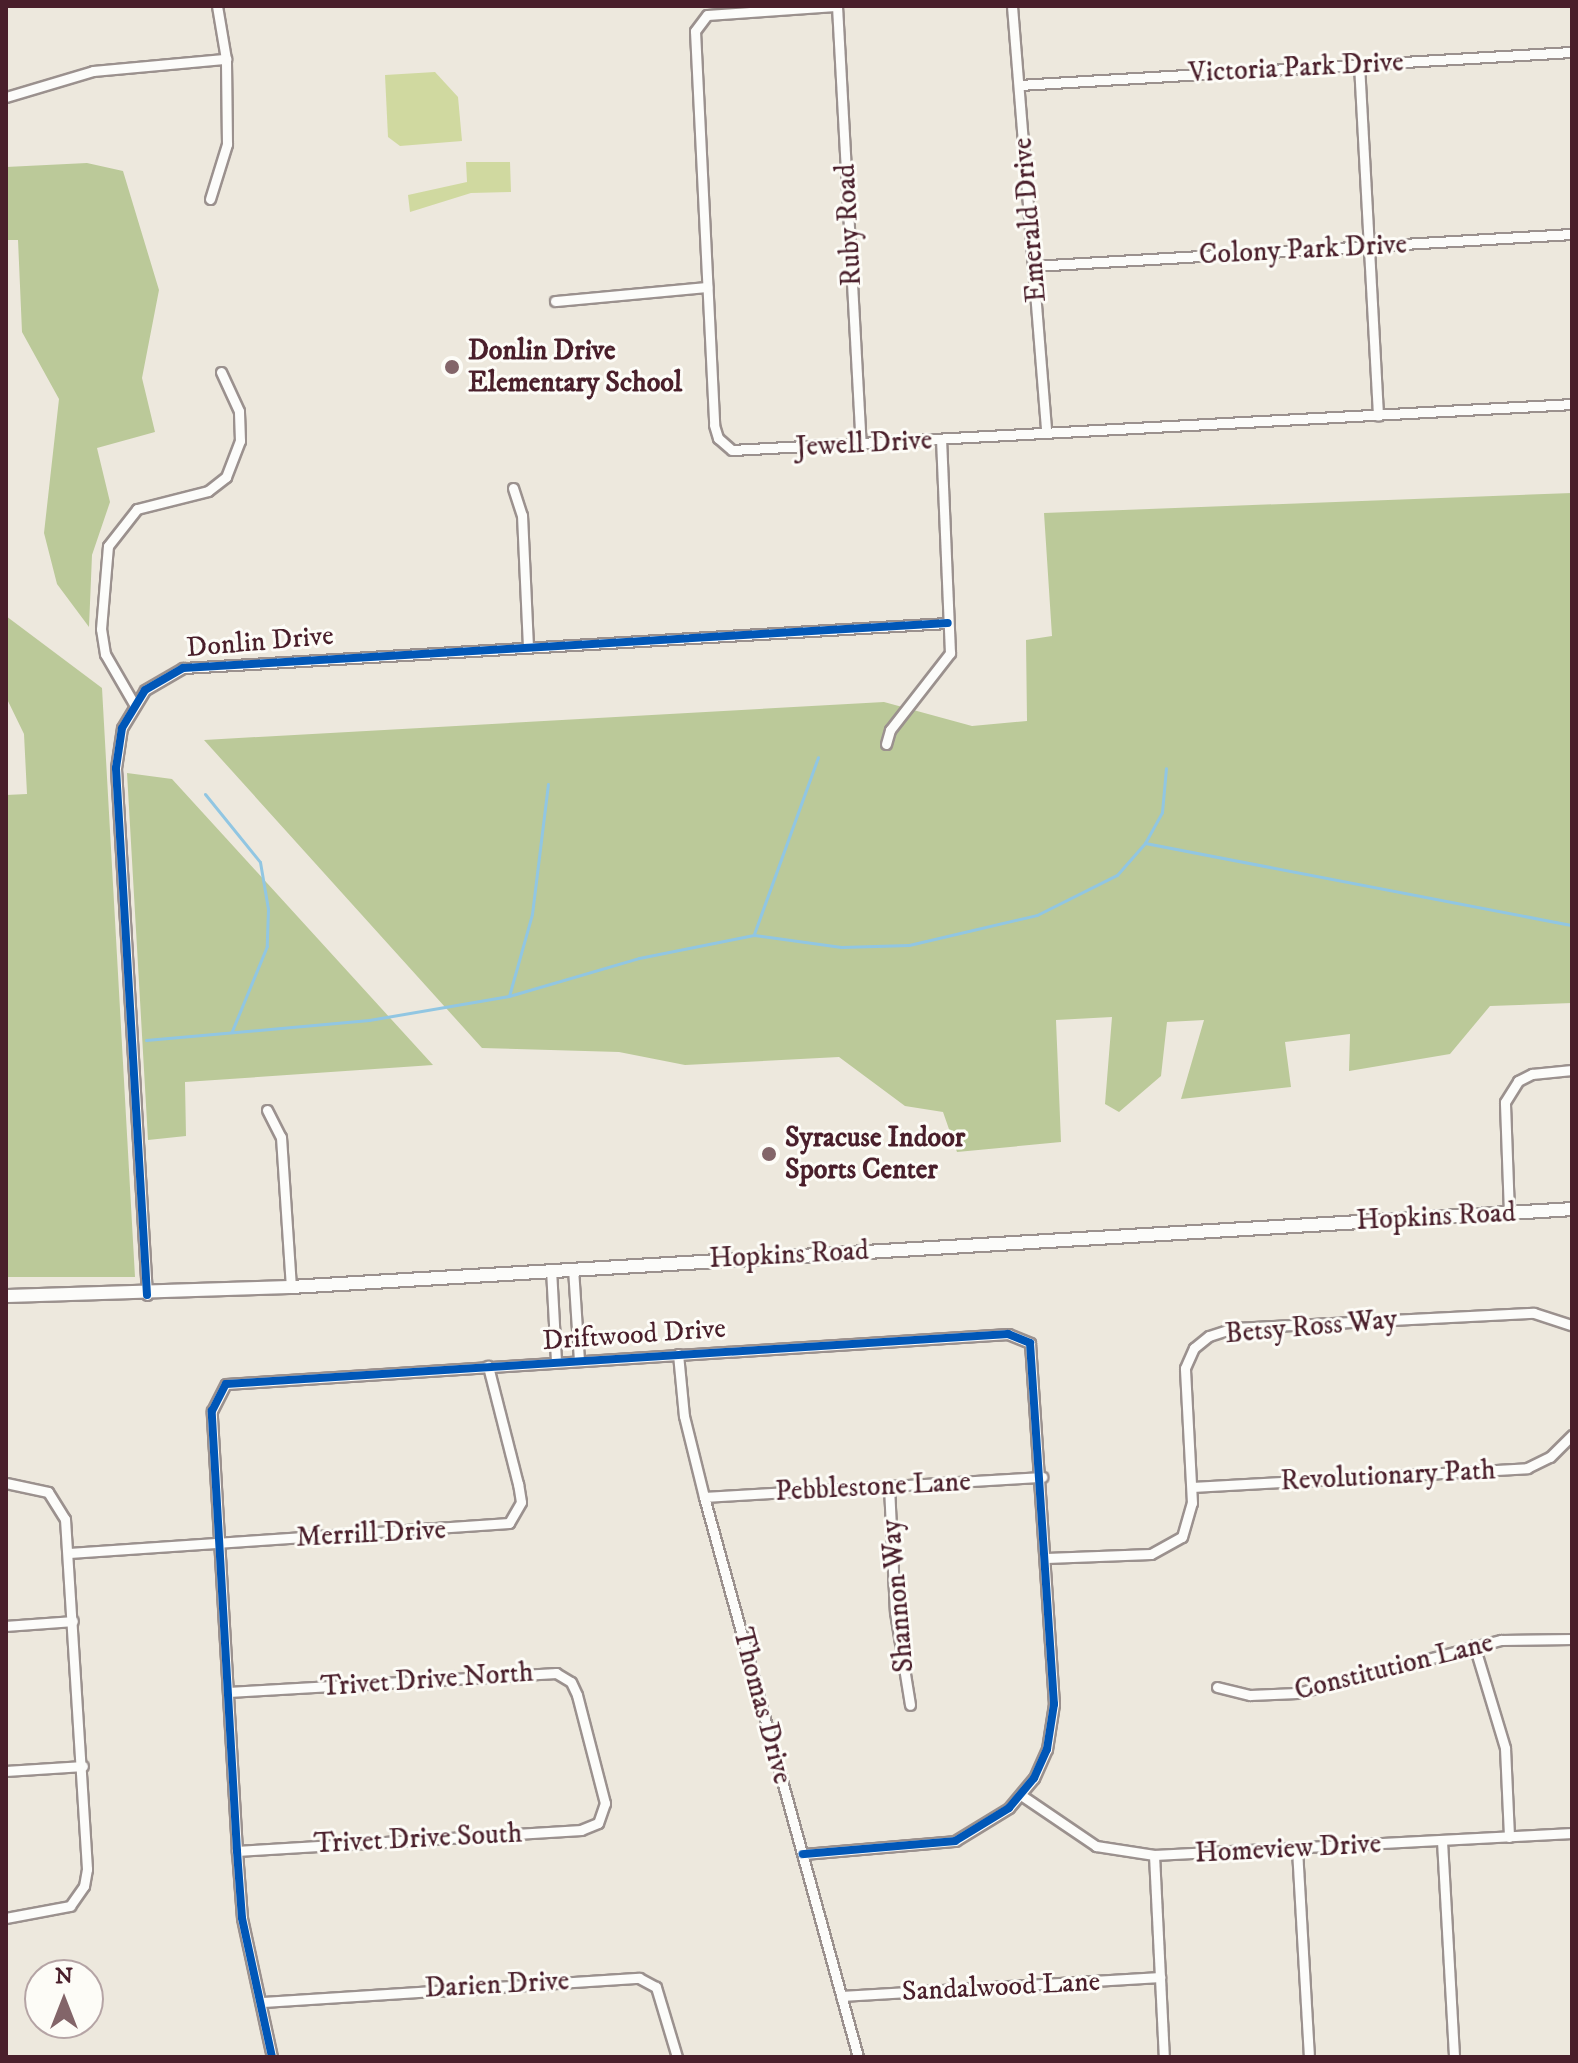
<!DOCTYPE html>
<html>
<head>
<meta charset="utf-8">
<style>
	body { margin:0 }
	#map { position:relative; width:1578px; height:2063px; overflow:hidden; background:#ede8dd; font-family:"IM FELL DW Pica",serif }
	div>[style] { position:absolute }
	.green>* { inset:0; background:#d0d9a0 }
	.forest>* { inset:0; background:#bbc999 }
	.stream>* { height:3px; margin:-1.5px; padding:0 1.5px; transform-origin:1.5px; border-radius:1.5px; background:#91c6e2 }
	.roads { filter:drop-shadow(2px 0 #9b918e) drop-shadow(-2px 0 #9b918e) drop-shadow(0 2px #9b918e) drop-shadow(0 -2px #9b918e) }
	.street>* { height:9px; margin:-4.5px; padding:0 4.5px; transform-origin:4.5px; border-radius:4.5px; background:#fcfcfa }
	.secondary>* { height:12px; margin:-6px; padding:0 6px; transform-origin:6px; border-radius:6px; background:#fcfcfa }
	.cycleway>* { height:8px; margin:-4px; padding:0 4px; transform-origin:4px; border-radius:4px; background:#0057b8 }
	.dots>* { width:22px; height:22px; translate:-50% -50%; box-sizing:border-box; border:4px solid #fdfcf7; border-radius:50% }
	span { translate:-50% -50%; white-space:nowrap; text-align:center; line-height:1.15; -webkit-text-stroke:6px #fdfcf7; paint-order:stroke }
	.street-label { font-size:28px; color:#4a1f2b }
	.poi-label { font-size:28px; color:#4a1f2b; font-weight:700 }
	.left { translate:0 -50%; text-align:left }
	.frame { position:absolute; inset:0; border:8px solid #4a1f2b; pointer-events:none }
	.north { position:absolute; left:24px; top:1959px; width:80px; height:80px; box-sizing:border-box; background:#fdfcf7; border:2px solid #b5a4a5; border-radius:50%; rotate:0deg; font-size:22px; font-weight:700; line-height:32px; text-align:center; color:#4a1f2b }
	.north::after { content:''; display:block; margin:auto; width:28px; height:36px; background:#836569; clip-path:polygon(50% 0,100% 100%,50% 72%,0 100%) }
</style>
</head>
<body>
<div id="map">
	<div class="green">
		<i style="clip-path:polygon(435px 72px,458px 97px,462px 141px,400px 146px,388px 137px,385px 75px)"></i>
		<i style="clip-path:polygon(466px 162px,510px 162px,511px 192px,471px 193px,410px 212px,408px 195px,467px 182px)"></i>
	</div>
	<div class="forest">
		<i style="clip-path:polygon(87px 163px,123px 171px,159px 290px,142px 378px,155px 432px,97px 448px,110px 502px,92px 555px,89px 627px,57px 584px,44px 533px,59px 399px,22px 332px,18px 240px,6px 240px,6px 167px)"></i>
		<i style="clip-path:polygon(1572px 493px,1572px 1003px,1490px 1006px,1450px 1054px,1349px 1071px,1350px 1034px,1285px 1042px,1291px 1087px,1181px 1099px,1204px 1020px,1167px 1022px,1161px 1076px,1119px 1112px,1105px 1104px,1112px 1017px,1056px 1020px,1061px 1142px,957px 1152px,943px 1112px,905px 1106px,839px 1057px,685px 1065px,619px 1052px,482px 1048px,204px 740px,884px 702px,972px 726px,1027px 721px,1026px 640px,1052px 636px,1044px 513px)"></i>
		<i style="clip-path:polygon(6px 616px,102px 688px,135px 1277px,6px 1277px,6px 795px,27px 794px,24px 734px,6px 697px)"></i>
		<i style="clip-path:polygon(127px 773px,172px 779px,433px 1065px,185px 1082px,186px 1136px,148px 1140px)"></i>
	</div>
	<div class="stream">
		<i style="left:205px;top:794px;width:87px;rotate:51deg"></i>
		<i style="left:260px;top:862px;width:48px;rotate:80.3deg"></i>
		<i style="left:268px;top:909px;width:37px;rotate:92deg"></i>
		<i style="left:267px;top:946px;width:92px;rotate:112.4deg"></i>
		<i style="left:1145px;top:843px;width:35px;rotate:-61deg"></i>
		<i style="left:1162px;top:812px;width:44px;rotate:-84.8deg"></i>
		<i style="left:754px;top:934px;width:188px;rotate:-70.1deg"></i>
		<i style="left:509px;top:996px;width:85px;rotate:-74.3deg"></i>
		<i style="left:532px;top:914px;width:131px;rotate:-83deg"></i>
		<i style="left:146px;top:1040px;width:224px;rotate:-5.1deg"></i>
		<i style="left:369px;top:1020px;width:142px;rotate:-9.7deg"></i>
		<i style="left:509px;top:996px;width:135px;rotate:-16.3deg"></i>
		<i style="left:639px;top:958px;width:117px;rotate:-11.3deg"></i>
		<i style="left:754px;top:935px;width:88px;rotate:7.9deg"></i>
		<i style="left:841px;top:947px;width:68px;rotate:-1.7deg"></i>
		<i style="left:909px;top:945px;width:131px;rotate:-13.2deg"></i>
		<i style="left:1037px;top:915px;width:89px;rotate:-26.6deg"></i>
		<i style="left:1117px;top:875px;width:43px;rotate:-48.8deg"></i>
		<i style="left:1145px;top:843px;width:435px;rotate:10.9deg"></i>
	</div>
	<div class="roads">
		<div class="street">
			<i style="left:835px;top:6px;width:128px;rotate:176deg"></i>
			<i style="left:707px;top:15px;width:20px;rotate:127deg"></i>
			<i style="left:695px;top:31px;width:394px;rotate:87.2deg"></i>
			<i style="left:714px;top:425px;width:14px;rotate:73deg"></i>
			<i style="left:718px;top:438px;width:18px;rotate:41deg"></i>
			<i style="left:732px;top:450px;width:841px;rotate:-3.13deg"></i>
			<i style="left:837px;top:6px;width:440px;rotate:86.9deg"></i>
			<i style="left:1012px;top:6px;width:428px;rotate:85.4deg"></i>
			<i style="left:1359px;top:64px;width:352px;rotate:86.9deg"></i>
			<i style="left:1019px;top:85px;width:554px;rotate:-3.42deg"></i>
			<i style="left:6px;top:97px;width:91px;rotate:-16.6deg"></i>
			<i style="left:93px;top:71px;width:134px;rotate:-5.2deg"></i>
			<i style="left:210px;top:199px;width:58px;rotate:-72.8deg"></i>
			<i style="left:227px;top:144px;width:85px;rotate:-90.7deg"></i>
			<i style="left:226px;top:59px;width:54px;rotate:-99.6deg"></i>
			<i style="left:1033px;top:266px;width:540px;rotate:-3.4deg"></i>
			<i style="left:555px;top:301px;width:153px;rotate:-5.3deg"></i>
			<i style="left:513px;top:488px;width:28px;rotate:72deg"></i>
			<i style="left:522px;top:515px;width:132px;rotate:87.4deg"></i>
			<i style="left:134px;top:704px;width:58px;rotate:-120.1deg"></i>
			<i style="left:105px;top:654px;width:25px;rotate:-99deg"></i>
			<i style="left:101px;top:629px;width:83px;rotate:-85.2deg"></i>
			<i style="left:108px;top:546px;width:47px;rotate:-51.9deg"></i>
			<i style="left:137px;top:509px;width:73px;rotate:-14.2deg"></i>
			<i style="left:208px;top:491px;width:23px;rotate:-38deg"></i>
			<i style="left:226px;top:477px;width:39px;rotate:-69deg"></i>
			<i style="left:240px;top:441px;width:30px;rotate:-92deg"></i>
			<i style="left:239px;top:411px;width:43px;rotate:-114.8deg"></i>
			<i style="left:886px;top:744px;width:15px;rotate:-74deg"></i>
			<i style="left:890px;top:730px;width:98px;rotate:-52.1deg"></i>
			<i style="left:950px;top:653px;width:213px;rotate:-92.4deg"></i>
			<i style="left:267px;top:1110px;width:30px;rotate:63deg"></i>
			<i style="left:281px;top:1137px;width:150px;rotate:86.2deg"></i>
			<i style="left:1509px;top:1213px;width:111px;rotate:-92.1deg"></i>
			<i style="left:1505px;top:1102px;width:25px;rotate:-58deg"></i>
			<i style="left:1518px;top:1081px;width:16px;rotate:-27deg"></i>
			<i style="left:1532px;top:1074px;width:40px;rotate:-5.7deg"></i>
			<i style="left:573px;top:1268px;width:92px;rotate:86.3deg"></i>
			<i style="left:551px;top:1269px;width:93px;rotate:86.9deg"></i>
			<i style="left:147px;top:1295px;width:528px;rotate:-93.37deg"></i>
			<i style="left:116px;top:768px;width:40px;rotate:-81.5deg"></i>
			<i style="left:122px;top:728px;width:44px;rotate:-58.8deg"></i>
			<i style="left:145px;top:690px;width:44px;rotate:-30.1deg"></i>
			<i style="left:183px;top:668px;width:766px;rotate:-3.37deg"></i>
			<i style="left:678px;top:1354px;width:62px;rotate:84.5deg"></i>
			<i style="left:684px;top:1416px;width:83px;rotate:76.1deg"></i>
			<i style="left:704px;top:1497px;width:581px;rotate:74.62deg"></i>
			<i style="left:6px;top:1483px;width:43px;rotate:12.1deg"></i>
			<i style="left:48px;top:1492px;width:32px;rotate:58deg"></i>
			<i style="left:65px;top:1519px;width:351px;rotate:86.4deg"></i>
			<i style="left:87px;top:1869px;width:17px;rotate:100deg"></i>
			<i style="left:84px;top:1886px;width:24px;rotate:125deg"></i>
			<i style="left:70px;top:1906px;width:65px;rotate:169.4deg"></i>
			<i style="left:889px;top:1486px;width:126px;rotate:87.3deg"></i>
			<i style="left:895px;top:1612px;width:94px;rotate:80.8deg"></i>
			<i style="left:1192px;top:1487px;width:336px;rotate:-3.2deg"></i>
			<i style="left:1527px;top:1468px;width:25px;rotate:-26deg"></i>
			<i style="left:1550px;top:1457px;width:31px;rotate:-45deg"></i>
			<i style="left:704px;top:1497px;width:339px;rotate:-3.4deg"></i>
			<i style="left:69px;top:1553px;width:441px;rotate:-3.9deg"></i>
			<i style="left:509px;top:1523px;width:24px;rotate:-60deg"></i>
			<i style="left:521px;top:1502px;width:18px;rotate:-99deg"></i>
			<i style="left:518px;top:1484px;width:122px;rotate:-104.3deg"></i>
			<i style="left:1046px;top:1558px;width:105px;rotate:-2.2deg"></i>
			<i style="left:1151px;top:1554px;width:35px;rotate:-29deg"></i>
			<i style="left:1182px;top:1537px;width:35px;rotate:-74deg"></i>
			<i style="left:1192px;top:1503px;width:135px;rotate:-93deg"></i>
			<i style="left:1185px;top:1368px;width:22px;rotate:-66deg"></i>
			<i style="left:1194px;top:1348px;width:19px;rotate:-39deg"></i>
			<i style="left:1209px;top:1336px;width:26px;rotate:-18deg"></i>
			<i style="left:1234px;top:1328px;width:300px;rotate:-2.9deg"></i>
			<i style="left:1534px;top:1313px;width:40px;rotate:18deg"></i>
			<i style="left:6px;top:1626px;width:67px;rotate:-4.3deg"></i>
			<i style="left:1474px;top:1645px;width:108px;rotate:73.2deg"></i>
			<i style="left:1505px;top:1748px;width:89px;rotate:87.4deg"></i>
			<i style="left:1217px;top:1687px;width:34px;rotate:14deg"></i>
			<i style="left:1250px;top:1695px;width:47px;rotate:-2.4deg"></i>
			<i style="left:1297px;top:1693px;width:211px;rotate:-14.6deg"></i>
			<i style="left:1501px;top:1640px;width:71px;rotate:-0.8deg"></i>
			<i style="left:228px;top:1692px;width:329px;rotate:-3.3deg"></i>
			<i style="left:556px;top:1673px;width:17px;rotate:31deg"></i>
			<i style="left:571px;top:1682px;width:14px;rotate:65deg"></i>
			<i style="left:577px;top:1695px;width:112px;rotate:75.5deg"></i>
			<i style="left:605px;top:1803px;width:21px;rotate:109deg"></i>
			<i style="left:598px;top:1823px;width:18px;rotate:158deg"></i>
			<i style="left:581px;top:1830px;width:345px;rotate:176.5deg"></i>
			<i style="left:6px;top:1771px;width:77px;rotate:-3.7deg"></i>
			<i style="left:1021px;top:1795px;width:91px;rotate:34.2deg"></i>
			<i style="left:1096px;top:1846px;width:59px;rotate:8.8deg"></i>
			<i style="left:1154px;top:1855px;width:419px;rotate:-3deg"></i>
			<i style="left:1442px;top:1841px;width:216px;rotate:86.8deg"></i>
			<i style="left:1297px;top:1849px;width:208px;rotate:86.7deg"></i>
			<i style="left:1154px;top:1855px;width:202px;rotate:87.2deg"></i>
			<i style="left:841px;top:1996px;width:320px;rotate:-3.4deg"></i>
			<i style="left:263px;top:2002px;width:377px;rotate:-3.7deg"></i>
			<i style="left:639px;top:1978px;width:19px;rotate:28deg"></i>
			<i style="left:656px;top:1987px;width:73px;rotate:73.3deg"></i>
			<i style="left:272px;top:2057px;width:142px;rotate:-102.2deg"></i>
			<i style="left:242px;top:1918px;width:67px;rotate:-94.3deg"></i>
			<i style="left:237px;top:1851px;width:441px;rotate:-93.3deg"></i>
			<i style="left:212px;top:1411px;width:30px;rotate:-63deg"></i>
			<i style="left:226px;top:1384px;width:784px;rotate:-3.66deg"></i>
			<i style="left:1008px;top:1334px;width:24px;rotate:22deg"></i>
			<i style="left:1030px;top:1343px;width:362px;rotate:86.2deg"></i>
			<i style="left:1054px;top:1704px;width:46px;rotate:98.8deg"></i>
			<i style="left:1047px;top:1749px;width:32px;rotate:114deg"></i>
			<i style="left:1034px;top:1778px;width:39px;rotate:130deg"></i>
			<i style="left:1009px;top:1808px;width:63px;rotate:148.6deg"></i>
			<i style="left:955px;top:1841px;width:153px;rotate:175.1deg"></i>
		</div>
		<div class="secondary">
			<i style="left:6px;top:1296px;width:285px;rotate:-1.8deg"></i>
			<i style="left:291px;top:1287px;width:1283px;rotate:-3.48deg"></i>
		</div>
	</div>
	<div class="cycleway">
		<i style="left:147px;top:1295px;width:528px;rotate:-93.37deg"></i>
		<i style="left:116px;top:768px;width:40px;rotate:-81.5deg"></i>
		<i style="left:122px;top:728px;width:44px;rotate:-58.8deg"></i>
		<i style="left:145px;top:690px;width:44px;rotate:-30.1deg"></i>
		<i style="left:183px;top:668px;width:766px;rotate:-3.37deg"></i>
		<i style="left:272px;top:2057px;width:142px;rotate:-102.2deg"></i>
		<i style="left:242px;top:1918px;width:67px;rotate:-94.3deg"></i>
		<i style="left:237px;top:1851px;width:441px;rotate:-93.3deg"></i>
		<i style="left:212px;top:1411px;width:30px;rotate:-63deg"></i>
		<i style="left:226px;top:1384px;width:784px;rotate:-3.66deg"></i>
		<i style="left:1008px;top:1334px;width:24px;rotate:22deg"></i>
		<i style="left:1030px;top:1343px;width:362px;rotate:86.2deg"></i>
		<i style="left:1054px;top:1704px;width:46px;rotate:98.8deg"></i>
		<i style="left:1047px;top:1749px;width:32px;rotate:114deg"></i>
		<i style="left:1034px;top:1778px;width:39px;rotate:130deg"></i>
		<i style="left:1009px;top:1808px;width:63px;rotate:148.6deg"></i>
		<i style="left:955px;top:1841px;width:153px;rotate:175.1deg"></i>
	</div>
	<div class="dots">
		<i style="left:452px;top:367px;background:#836569"></i>
		<i style="left:769px;top:1154px;background:#836569"></i>
	</div>
	<div class="street-label">
		<span style="left:1296px;top:68px;rotate:-3deg">Victoria Park Drive</span>
		<span style="left:1030px;top:220px;rotate:-95deg">Emerald Drive</span>
		<span style="left:849px;top:225px;rotate:-93deg">Ruby Road</span>
		<span style="left:1303px;top:250px;rotate:-3deg">Colony Park Drive</span>
		<span style="left:864px;top:444px;rotate:-3deg">Jewell Drive</span>
		<span style="left:260px;top:642px;rotate:-5deg">Donlin Drive</span>
		<span style="left:1436px;top:1217px;rotate:-3deg">Hopkins Road</span>
		<span style="left:789px;top:1255px;rotate:-3deg">Hopkins Road</span>
		<span style="left:1311px;top:1327px;rotate:-5deg">Betsy Ross Way</span>
		<span style="left:634px;top:1335px;rotate:-4deg">Driftwood Drive</span>
		<span style="left:1388px;top:1476px;rotate:-3deg">Revolutionary Path</span>
		<span style="left:873px;top:1487px;rotate:-3deg">Pebblestone Lane</span>
		<span style="left:371px;top:1534px;rotate:-3deg">Merrill Drive</span>
		<span style="left:898px;top:1596px;rotate:-95deg">Shannon Way</span>
		<span style="left:1394px;top:1667px;rotate:-14deg">Constitution Lane</span>
		<span style="left:427px;top:1680px;rotate:-4deg">Trivet Drive North</span>
		<span style="left:762px;top:1706px;rotate:75deg">Thomas Drive</span>
		<span style="left:418px;top:1839px;rotate:-3deg">Trivet Drive South</span>
		<span style="left:1288px;top:1849px;rotate:-3deg">Homeview Drive</span>
		<span style="left:497px;top:1985px;rotate:-3deg">Darien Drive</span>
		<span style="left:1001px;top:1987px;rotate:-3deg">Sandalwood Lane</span>
	</div>
	<div class="poi-label">
		<span class="left" style="left:468px;top:367px">Donlin Drive<br>Elementary School</span>
		<span class="left" style="left:785px;top:1154px">Syracuse Indoor<br>Sports Center</span>
	</div>
	<div class="frame"></div>
	<div class="north">N</div>
</div>
</body>
</html>
